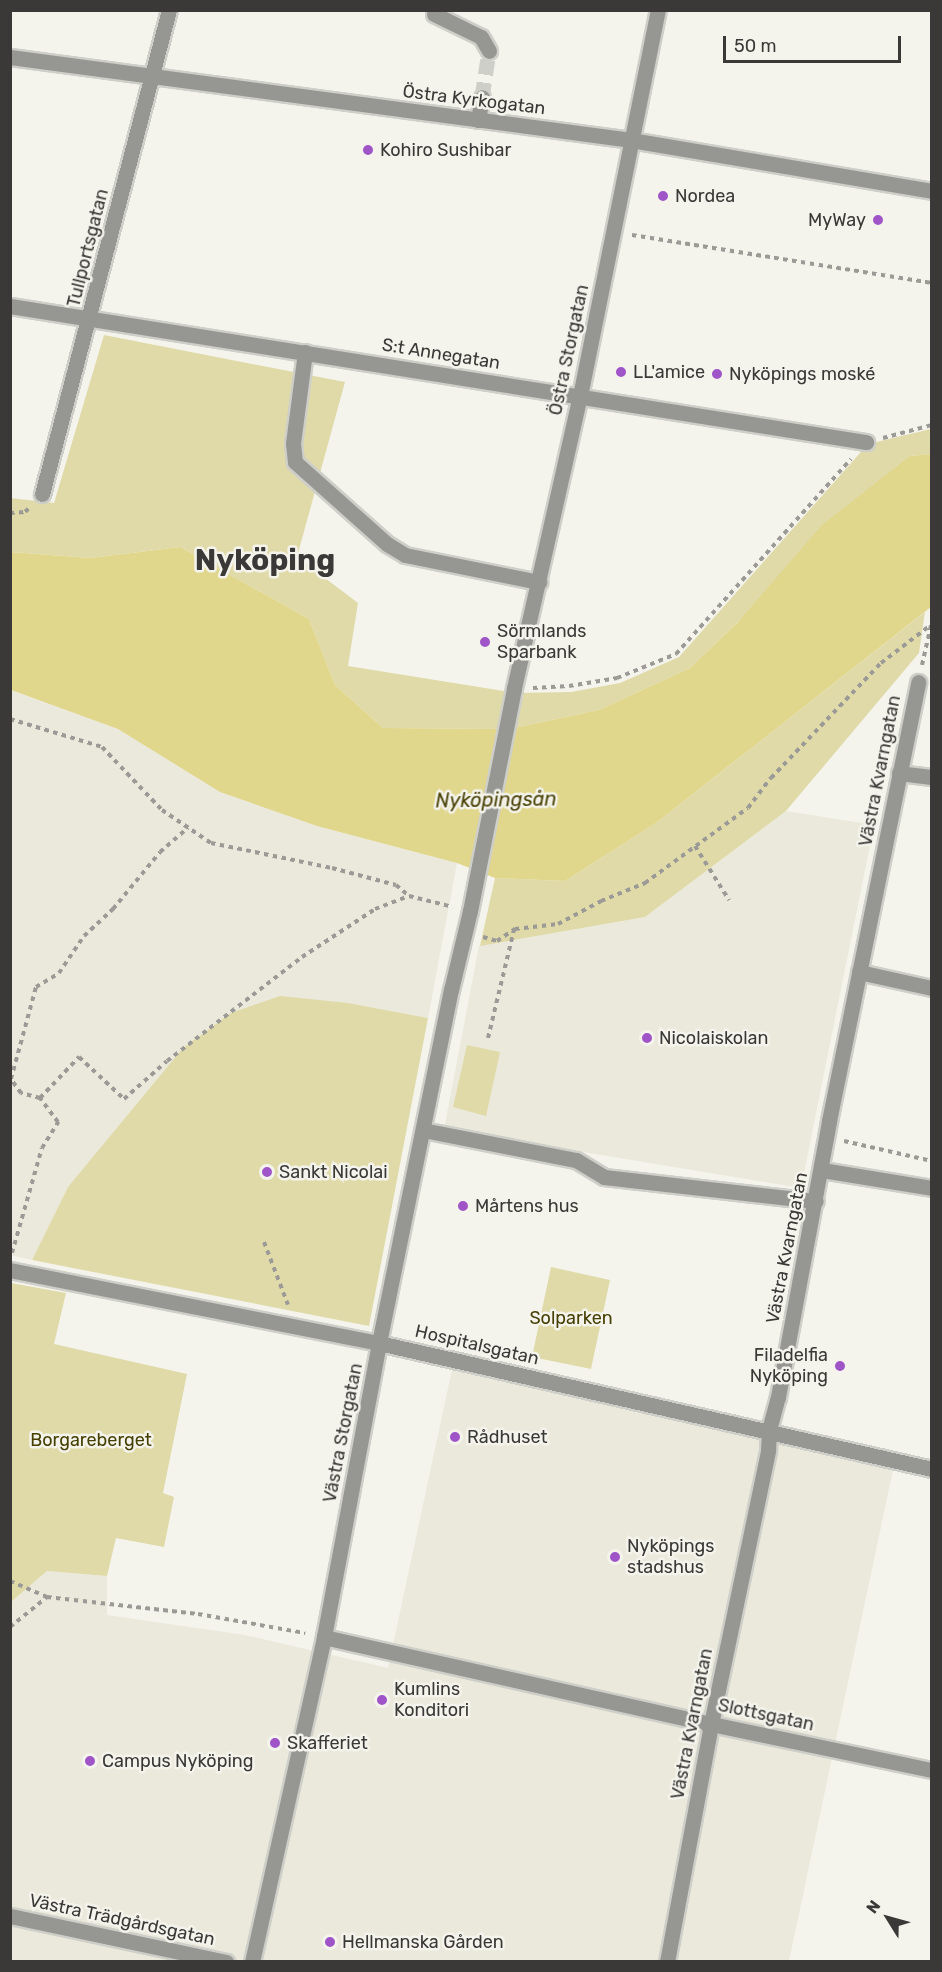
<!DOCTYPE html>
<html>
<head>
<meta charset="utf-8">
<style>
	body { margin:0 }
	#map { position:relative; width:942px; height:1972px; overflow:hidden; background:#f4f4ed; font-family:Rubik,sans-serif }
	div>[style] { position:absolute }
	.built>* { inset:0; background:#eae9db }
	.green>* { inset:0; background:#e0daa8 }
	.water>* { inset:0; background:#e0d68c }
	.minor-tunnel>* { height:15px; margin-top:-7.5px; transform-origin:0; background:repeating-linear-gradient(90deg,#cfcfc9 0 15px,transparent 0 23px) }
	.path>* { height:4px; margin-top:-2px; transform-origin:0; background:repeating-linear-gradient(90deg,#9b9a96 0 4.5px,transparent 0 9px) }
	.roads { filter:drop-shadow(2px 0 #cfcfc9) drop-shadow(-2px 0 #cfcfc9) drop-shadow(0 2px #cfcfc9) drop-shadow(0 -2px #cfcfc9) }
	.minor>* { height:15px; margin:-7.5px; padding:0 7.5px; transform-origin:7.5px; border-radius:7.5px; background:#969693 }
	.dots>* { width:16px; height:16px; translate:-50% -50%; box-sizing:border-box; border:3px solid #f4f4ed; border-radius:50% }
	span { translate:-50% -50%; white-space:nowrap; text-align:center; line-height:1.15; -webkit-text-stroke:5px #f4f4ed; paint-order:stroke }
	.street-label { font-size:18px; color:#3a3937 }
	.poi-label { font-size:18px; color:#3a3937 }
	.left { translate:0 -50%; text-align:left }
	.right { translate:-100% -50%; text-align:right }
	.park-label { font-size:18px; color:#463f02 }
	.water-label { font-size:20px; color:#494105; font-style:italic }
	.town-label { font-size:30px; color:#3a3937; font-weight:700 }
	.frame { position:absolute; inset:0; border:12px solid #3a3937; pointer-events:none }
	.north { position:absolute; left:858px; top:1888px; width:60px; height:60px; -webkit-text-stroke:4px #f4f4ed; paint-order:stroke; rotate:307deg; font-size:16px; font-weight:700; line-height:24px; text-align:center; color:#3a3937 }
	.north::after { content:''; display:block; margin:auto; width:21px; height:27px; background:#3a3937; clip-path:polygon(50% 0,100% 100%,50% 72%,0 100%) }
	.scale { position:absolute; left:723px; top:36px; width:178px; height:27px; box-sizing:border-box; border:3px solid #3a3937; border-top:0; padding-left:8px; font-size:18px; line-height:21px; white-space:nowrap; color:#3a3937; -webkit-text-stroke:4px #f4f4ed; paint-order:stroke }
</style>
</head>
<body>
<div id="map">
	<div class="built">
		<i style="clip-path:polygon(10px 690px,118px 729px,220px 792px,317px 826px,457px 863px,428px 1018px,348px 1003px,68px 1187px,32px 1260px,10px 1255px)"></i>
		<i style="clip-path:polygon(786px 811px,874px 825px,801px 1188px,444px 1129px,479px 946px,645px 917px)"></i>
		<i style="clip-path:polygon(453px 1365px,897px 1451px,789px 1961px,11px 1962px,11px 1602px,47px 1571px,107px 1576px,107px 1615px,245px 1635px,388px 1668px)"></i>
	</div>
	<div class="green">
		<i style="clip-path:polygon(104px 335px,345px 382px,297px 557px,358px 603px,348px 666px,517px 693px,571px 692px,620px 683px,679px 657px,868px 444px,931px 429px,931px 454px,910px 456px,690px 668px,599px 710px,509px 729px,383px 728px,335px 685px,309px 619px,180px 547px,91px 558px,11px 552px,10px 498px,54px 503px)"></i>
		<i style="clip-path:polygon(925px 612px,919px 653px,786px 811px,645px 917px,480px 946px,495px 878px,565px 881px,656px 823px)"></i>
		<i style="clip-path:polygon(280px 996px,348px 1003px,428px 1018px,369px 1326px,32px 1260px,68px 1187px,183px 1048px,231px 1013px)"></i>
		<i style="clip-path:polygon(467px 1045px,500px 1052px,486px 1116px,453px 1107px)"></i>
		<i style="clip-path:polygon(551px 1267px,610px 1280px,591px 1369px,532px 1357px)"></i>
		<i style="clip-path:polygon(11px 1283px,66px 1293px,54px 1344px,187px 1374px,163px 1493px,174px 1497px,164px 1547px,116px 1538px,107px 1576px,47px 1571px,11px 1602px)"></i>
	</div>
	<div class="water">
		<i style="clip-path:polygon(931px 454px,931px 607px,656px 823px,565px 881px,495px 878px,457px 863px,317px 826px,220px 792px,118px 729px,11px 690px,10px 552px,91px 558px,180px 547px,309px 619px,335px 685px,383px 728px,509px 729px,599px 710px,690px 668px,738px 622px,822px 525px,910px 456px)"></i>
	</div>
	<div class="minor-tunnel">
		<i style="left:482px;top:97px;width:47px;rotate:-81.3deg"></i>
	</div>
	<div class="path">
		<i style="left:632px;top:235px;width:304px;rotate:9.1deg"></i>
		<i style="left:883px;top:438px;width:51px;rotate:-14.9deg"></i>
		<i style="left:10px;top:513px;width:15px;rotate:-4deg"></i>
		<i style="left:25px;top:512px;width:6px;rotate:-45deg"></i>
		<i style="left:922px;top:665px;width:41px;rotate:-77.3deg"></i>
		<i style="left:533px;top:688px;width:36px;rotate:-3deg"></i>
		<i style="left:569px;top:686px;width:49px;rotate:-9.5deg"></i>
		<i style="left:617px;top:678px;width:64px;rotate:-22.1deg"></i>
		<i style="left:676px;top:654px;width:262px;rotate:-48.1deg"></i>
		<i style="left:10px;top:719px;width:96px;rotate:16.9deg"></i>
		<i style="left:102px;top:747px;width:87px;rotate:46.4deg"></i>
		<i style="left:162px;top:810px;width:59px;rotate:34deg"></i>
		<i style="left:211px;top:843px;width:124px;rotate:11.7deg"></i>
		<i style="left:332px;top:868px;width:66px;rotate:14.9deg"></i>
		<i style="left:396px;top:885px;width:17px;rotate:40deg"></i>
		<i style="left:409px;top:896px;width:45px;rotate:14deg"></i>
		<i style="left:695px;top:846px;width:64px;rotate:57.8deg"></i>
		<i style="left:483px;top:937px;width:15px;rotate:16deg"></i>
		<i style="left:497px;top:941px;width:22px;rotate:-34deg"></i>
		<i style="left:515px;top:929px;width:43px;rotate:-6.6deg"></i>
		<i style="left:558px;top:924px;width:49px;rotate:-28.1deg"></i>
		<i style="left:601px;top:901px;width:48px;rotate:-22.2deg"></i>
		<i style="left:645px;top:883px;width:127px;rotate:-36.1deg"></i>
		<i style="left:748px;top:808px;width:38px;rotate:-53deg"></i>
		<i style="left:771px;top:778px;width:159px;rotate:-46.3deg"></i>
		<i style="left:881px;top:663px;width:64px;rotate:-37.4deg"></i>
		<i style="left:488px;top:1038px;width:111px;rotate:-76.5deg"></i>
		<i style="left:40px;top:1098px;width:20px;rotate:-165deg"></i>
		<i style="left:21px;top:1093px;width:17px;rotate:-126deg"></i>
		<i style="left:11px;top:1079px;width:95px;rotate:-74.8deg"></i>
		<i style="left:36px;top:987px;width:27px;rotate:-31deg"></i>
		<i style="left:59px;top:973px;width:45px;rotate:-56deg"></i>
		<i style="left:84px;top:936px;width:40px;rotate:-43deg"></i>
		<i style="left:113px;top:909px;width:74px;rotate:-50.5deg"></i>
		<i style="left:160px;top:852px;width:37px;rotate:-41deg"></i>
		<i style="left:844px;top:1141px;width:90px;rotate:12.8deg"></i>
		<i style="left:264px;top:1242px;width:67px;rotate:69.1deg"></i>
		<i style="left:12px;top:1253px;width:109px;rotate:-74.1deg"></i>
		<i style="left:42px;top:1148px;width:31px;rotate:-58deg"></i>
		<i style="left:58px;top:1122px;width:30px;rotate:-127deg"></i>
		<i style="left:40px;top:1098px;width:57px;rotate:-46.4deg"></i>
		<i style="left:79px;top:1057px;width:62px;rotate:43deg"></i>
		<i style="left:124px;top:1099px;width:57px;rotate:-41.5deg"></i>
		<i style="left:167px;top:1061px;width:170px;rotate:-37.6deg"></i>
		<i style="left:302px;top:957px;width:87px;rotate:-33.3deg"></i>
		<i style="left:375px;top:909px;width:36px;rotate:-21deg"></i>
		<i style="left:10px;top:1581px;width:40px;rotate:23.4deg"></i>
		<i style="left:10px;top:1627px;width:48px;rotate:-39deg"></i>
		<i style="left:47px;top:1597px;width:152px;rotate:6.4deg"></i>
		<i style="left:198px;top:1614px;width:109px;rotate:10.1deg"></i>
	</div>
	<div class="roads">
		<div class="minor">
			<i style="left:434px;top:14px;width:52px;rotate:26.1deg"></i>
			<i style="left:481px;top:37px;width:16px;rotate:60deg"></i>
			<i style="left:10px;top:57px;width:627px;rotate:7.61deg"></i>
			<i style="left:631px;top:140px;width:305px;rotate:9.6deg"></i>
			<i style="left:478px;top:120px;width:23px;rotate:-80deg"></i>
			<i style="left:10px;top:306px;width:867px;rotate:9.03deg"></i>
			<i style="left:305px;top:352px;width:92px;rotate:97.5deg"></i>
			<i style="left:293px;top:443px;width:19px;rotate:84deg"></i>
			<i style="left:295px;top:462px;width:123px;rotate:41.7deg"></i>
			<i style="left:387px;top:544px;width:21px;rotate:31deg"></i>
			<i style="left:405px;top:555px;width:137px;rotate:11.4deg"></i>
			<i style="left:42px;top:494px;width:500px;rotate:-75.3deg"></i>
			<i style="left:899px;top:773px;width:33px;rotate:7deg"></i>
			<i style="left:859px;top:972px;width:75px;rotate:12.4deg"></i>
			<i style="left:423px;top:1130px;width:156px;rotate:11.1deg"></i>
			<i style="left:576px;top:1160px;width:33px;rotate:31deg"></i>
			<i style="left:604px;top:1177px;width:213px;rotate:6.5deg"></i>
			<i style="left:822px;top:1170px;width:111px;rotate:9.3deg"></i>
			<i style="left:10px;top:1270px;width:376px;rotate:11.2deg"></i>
			<i style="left:379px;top:1343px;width:567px;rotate:12.84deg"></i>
			<i style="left:324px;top:1637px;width:397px;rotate:12.7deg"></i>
			<i style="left:711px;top:1724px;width:226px;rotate:11.8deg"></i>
			<i style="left:10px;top:1916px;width:221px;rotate:12deg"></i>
			<i style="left:252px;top:1962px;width:333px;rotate:-77.5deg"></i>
			<i style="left:324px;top:1637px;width:299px;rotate:-79.4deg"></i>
			<i style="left:379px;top:1343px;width:360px;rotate:-78.5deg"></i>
			<i style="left:451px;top:990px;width:81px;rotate:-76.5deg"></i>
			<i style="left:470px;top:911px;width:227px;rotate:-78.8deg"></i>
			<i style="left:514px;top:688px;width:299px;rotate:-77.3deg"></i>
			<i style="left:580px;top:396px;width:394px;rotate:-78.6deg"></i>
			<i style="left:667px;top:1962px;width:242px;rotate:-79.5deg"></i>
			<i style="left:711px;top:1724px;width:280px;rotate:-78.2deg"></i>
			<i style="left:768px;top:1450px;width:20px;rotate:-87deg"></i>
			<i style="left:769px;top:1430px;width:34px;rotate:-75deg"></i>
			<i style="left:778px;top:1397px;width:281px;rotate:-79.5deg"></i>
			<i style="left:829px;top:1121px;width:448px;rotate:-78.5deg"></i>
		</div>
	</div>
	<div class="dots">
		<i style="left:368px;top:150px;background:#9f55c8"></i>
		<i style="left:663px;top:196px;background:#9f55c8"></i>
		<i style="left:878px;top:220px;background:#9f55c8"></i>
		<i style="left:621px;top:372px;background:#9f55c8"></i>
		<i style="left:717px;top:374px;background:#9f55c8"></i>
		<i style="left:485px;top:642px;background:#9f55c8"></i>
		<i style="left:647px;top:1038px;background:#9f55c8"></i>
		<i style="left:267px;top:1172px;background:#9f55c8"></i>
		<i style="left:463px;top:1206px;background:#9f55c8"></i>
		<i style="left:840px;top:1366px;background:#9f55c8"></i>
		<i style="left:455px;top:1437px;background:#9f55c8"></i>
		<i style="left:615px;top:1557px;background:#9f55c8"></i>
		<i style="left:382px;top:1700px;background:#9f55c8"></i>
		<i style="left:275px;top:1743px;background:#9f55c8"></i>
		<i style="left:90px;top:1761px;background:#9f55c8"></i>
		<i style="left:330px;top:1942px;background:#9f55c8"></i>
	</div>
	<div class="street-label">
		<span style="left:474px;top:100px;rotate:7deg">Östra Kyrkogatan</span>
		<span style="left:88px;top:248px;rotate:-76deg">Tullportsgatan</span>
		<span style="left:569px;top:350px;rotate:-78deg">Östra Storgatan</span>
		<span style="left:441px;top:354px;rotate:9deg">S:t Annegatan</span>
		<span style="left:880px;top:771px;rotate:-79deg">Västra Kvarngatan</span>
		<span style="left:787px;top:1248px;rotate:-79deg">Västra Kvarngatan</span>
		<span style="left:477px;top:1345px;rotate:13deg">Hospitalsgatan</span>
		<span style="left:343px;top:1433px;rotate:-79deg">Västra Storgatan</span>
		<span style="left:766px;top:1715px;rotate:12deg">Slottsgatan</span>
		<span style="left:692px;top:1724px;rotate:-79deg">Västra Kvarngatan</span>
		<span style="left:122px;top:1920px;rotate:12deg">Västra Trädgårdsgatan</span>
	</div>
	<div class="poi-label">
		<span class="left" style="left:380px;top:150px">Kohiro Sushibar</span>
		<span class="left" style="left:675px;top:196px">Nordea</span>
		<span class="right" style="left:866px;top:220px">MyWay</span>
		<span class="left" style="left:633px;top:372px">LL'amice</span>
		<span class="left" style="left:729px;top:374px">Nyköpings moské</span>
		<span class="left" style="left:497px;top:642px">Sörmlands<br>Sparbank</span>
		<span class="left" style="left:659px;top:1038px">Nicolaiskolan</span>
		<span class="left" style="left:279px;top:1172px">Sankt Nicolai</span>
		<span class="left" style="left:475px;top:1206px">Mårtens hus</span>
		<span class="right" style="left:828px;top:1366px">Filadelfia<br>Nyköping</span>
		<span class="left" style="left:467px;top:1437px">Rådhuset</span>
		<span class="left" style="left:627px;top:1557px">Nyköpings<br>stadshus</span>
		<span class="left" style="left:394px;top:1700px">Kumlins<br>Konditori</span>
		<span class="left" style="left:287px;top:1743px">Skafferiet</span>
		<span class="left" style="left:102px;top:1761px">Campus Nyköping</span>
		<span class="left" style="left:342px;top:1942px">Hellmanska Gården</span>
	</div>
	<div class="park-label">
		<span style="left:571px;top:1318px">Solparken</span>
		<span style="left:91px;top:1440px">Borgareberget</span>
	</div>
	<div class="water-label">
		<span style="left:496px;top:800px;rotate:-1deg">Nyköpingsån</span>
	</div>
	<div class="town-label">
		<span style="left:265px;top:560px">Nyköping</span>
	</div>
	<div class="frame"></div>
	<div class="north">N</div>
	<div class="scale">50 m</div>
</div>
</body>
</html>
